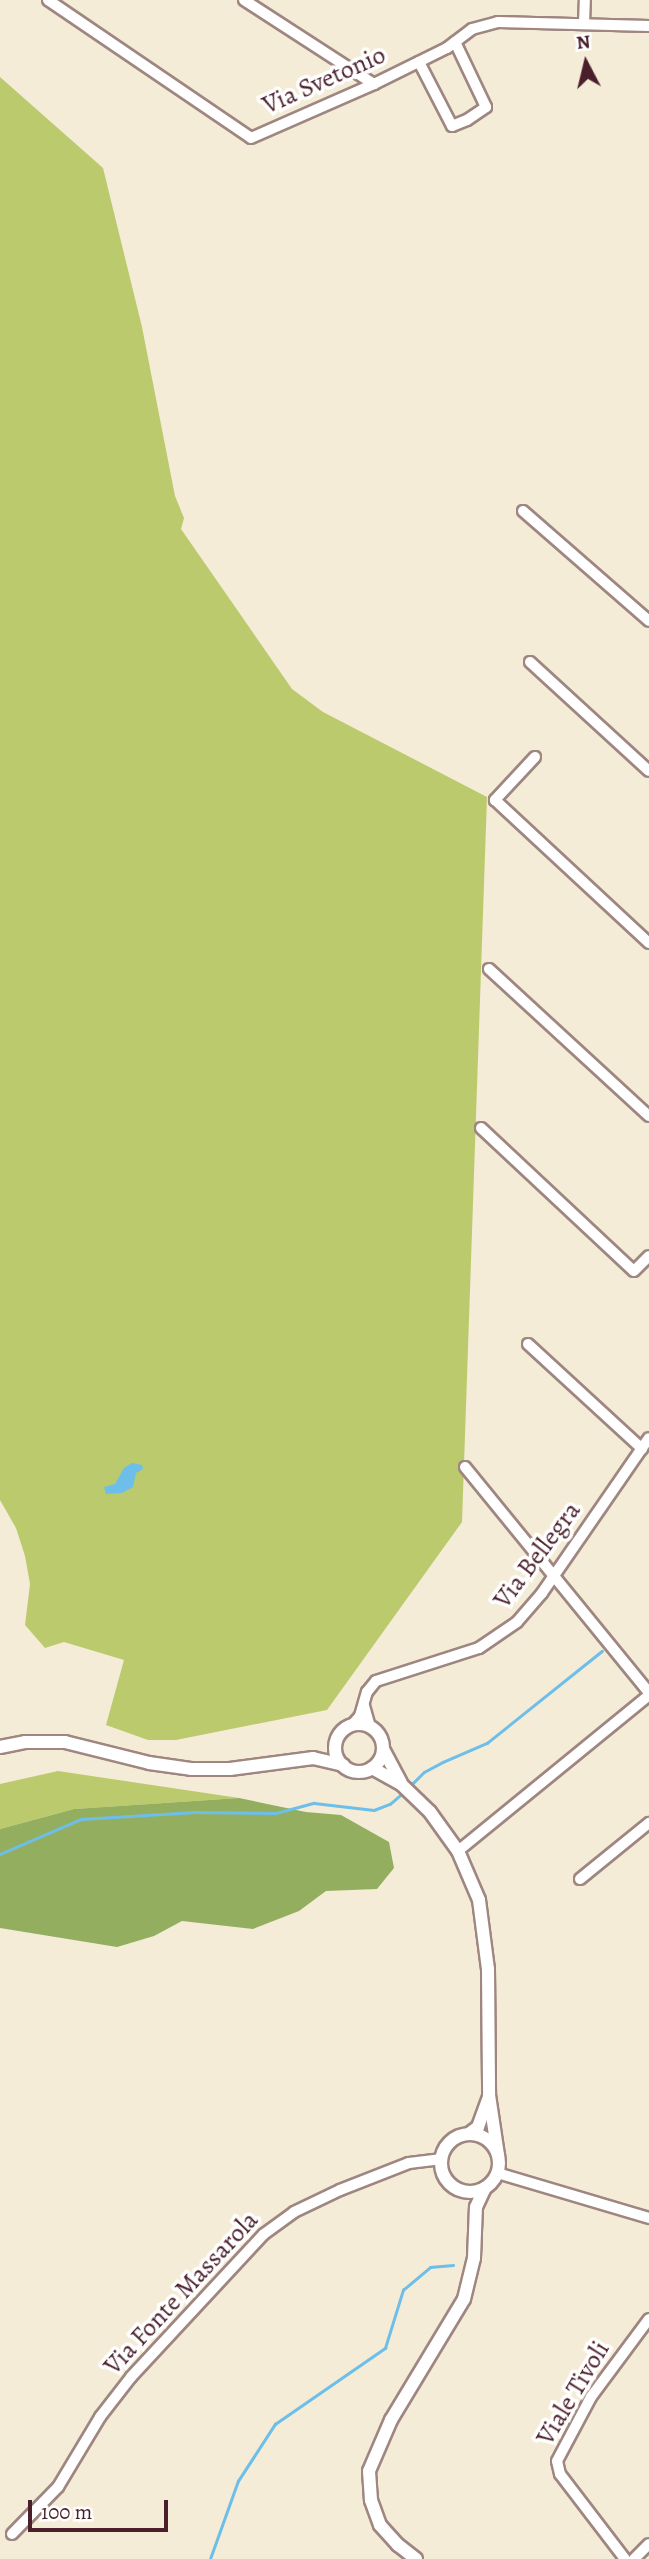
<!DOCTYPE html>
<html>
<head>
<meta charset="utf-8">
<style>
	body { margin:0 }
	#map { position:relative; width:649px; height:2559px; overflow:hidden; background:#f4ecd7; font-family:Alegreya,serif }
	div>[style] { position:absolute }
	.green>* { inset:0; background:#bbca6c }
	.forest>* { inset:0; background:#94ae60 }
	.water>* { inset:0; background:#6dbee9 }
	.stream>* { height:2.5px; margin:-1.25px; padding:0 1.25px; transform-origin:1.25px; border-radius:1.25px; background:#6dbee9 }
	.roads { filter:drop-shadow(2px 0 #9f8681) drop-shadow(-2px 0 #9f8681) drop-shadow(0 2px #9f8681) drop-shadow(0 -2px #9f8681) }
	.minor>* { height:10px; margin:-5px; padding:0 5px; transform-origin:5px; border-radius:5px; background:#fff }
	.tertiary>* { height:12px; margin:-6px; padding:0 6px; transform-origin:6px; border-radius:6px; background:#fff }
	.tertiary>.ring { margin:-6px; padding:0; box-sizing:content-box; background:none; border:12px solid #fff; border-radius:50% }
	span { translate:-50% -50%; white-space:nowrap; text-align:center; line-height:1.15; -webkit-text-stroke:7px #fff; paint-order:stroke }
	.street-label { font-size:26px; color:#4a1f2b }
	.north { position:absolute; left:551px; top:28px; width:70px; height:70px; -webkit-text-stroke:5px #fff; paint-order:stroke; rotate:353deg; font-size:19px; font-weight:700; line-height:28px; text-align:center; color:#4a1f2b }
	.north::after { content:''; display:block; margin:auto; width:24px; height:32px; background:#4a1f2b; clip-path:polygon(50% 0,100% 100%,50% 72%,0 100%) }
	.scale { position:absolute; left:28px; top:2500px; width:140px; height:32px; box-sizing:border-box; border:4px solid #4a1f2b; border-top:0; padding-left:9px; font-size:21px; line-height:24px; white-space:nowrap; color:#4a1f2b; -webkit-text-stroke:5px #fff; paint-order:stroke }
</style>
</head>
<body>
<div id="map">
	<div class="green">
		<i style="clip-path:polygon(0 77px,103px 168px,142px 327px,175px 496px,184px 518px,181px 529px,292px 689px,323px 712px,487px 797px,462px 1522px,327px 1710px,176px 1740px,148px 1740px,106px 1725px,124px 1660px,64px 1642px,45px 1648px,25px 1625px,30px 1584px,25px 1556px,16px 1528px,0 1500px)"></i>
		<i style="clip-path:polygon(58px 1771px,239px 1798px,74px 1809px,0 1829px,0 1784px)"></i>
	</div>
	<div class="forest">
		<i style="clip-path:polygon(239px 1798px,306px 1812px,341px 1815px,389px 1842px,394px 1868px,377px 1889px,326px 1891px,299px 1911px,253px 1929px,182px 1921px,154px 1936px,117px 1947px,0 1928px,0 1829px,74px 1809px)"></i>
	</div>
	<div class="water">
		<i style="clip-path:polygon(132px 1463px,142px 1465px,143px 1469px,136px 1473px,133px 1487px,122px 1493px,106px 1494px,104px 1487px,115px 1484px,124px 1468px)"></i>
	</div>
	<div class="stream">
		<i style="left:409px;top:1787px;width:21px;rotate:-45deg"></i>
		<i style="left:424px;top:1772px;width:21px;rotate:-28deg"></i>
		<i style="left:443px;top:1762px;width:48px;rotate:-23.4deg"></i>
		<i style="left:487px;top:1743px;width:147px;rotate:-38.7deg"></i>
		<i style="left:0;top:1854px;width:88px;rotate:-23.4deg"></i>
		<i style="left:81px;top:1819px;width:114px;rotate:-3.5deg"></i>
		<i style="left:195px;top:1812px;width:81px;rotate:0.7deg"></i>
		<i style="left:276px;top:1813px;width:39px;rotate:-15deg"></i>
		<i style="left:314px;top:1803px;width:60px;rotate:6.7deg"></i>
		<i style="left:374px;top:1810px;width:17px;rotate:-21deg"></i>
		<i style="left:390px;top:1804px;width:18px;rotate:-41deg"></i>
		<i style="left:210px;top:2559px;width:83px;rotate:-70.3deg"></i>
		<i style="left:238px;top:2481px;width:68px;rotate:-57deg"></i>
		<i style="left:275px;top:2424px;width:134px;rotate:-34.6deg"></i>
		<i style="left:385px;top:2348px;width:61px;rotate:-72.8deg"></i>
		<i style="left:403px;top:2290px;width:35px;rotate:-40deg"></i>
		<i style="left:430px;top:2267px;width:23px;rotate:-5deg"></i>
	</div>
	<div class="roads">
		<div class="minor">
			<i style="left:48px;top:0;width:245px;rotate:34.2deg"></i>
			<i style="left:251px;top:138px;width:134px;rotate:-23.7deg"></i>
			<i style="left:374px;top:84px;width:81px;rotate:-26.3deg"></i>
			<i style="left:447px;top:48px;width:31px;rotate:-37deg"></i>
			<i style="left:472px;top:29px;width:27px;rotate:-15deg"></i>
			<i style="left:498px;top:22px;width:151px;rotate:1.5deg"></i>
			<i style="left:244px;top:0;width:155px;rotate:32.9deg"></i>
			<i style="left:584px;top:24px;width:24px;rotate:-88deg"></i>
			<i style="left:419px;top:62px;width:72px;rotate:62.7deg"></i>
			<i style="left:452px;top:126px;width:16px;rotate:-22deg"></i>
			<i style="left:467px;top:120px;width:23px;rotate:-34deg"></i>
			<i style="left:486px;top:107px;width:72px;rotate:-115.5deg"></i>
			<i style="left:523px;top:511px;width:167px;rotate:41.1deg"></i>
			<i style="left:530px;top:662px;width:161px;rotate:42.5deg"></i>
			<i style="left:535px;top:757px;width:59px;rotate:132.9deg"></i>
			<i style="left:495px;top:800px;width:210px;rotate:42.9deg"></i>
			<i style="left:489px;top:969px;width:217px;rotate:42.6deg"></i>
			<i style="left:481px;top:1128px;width:209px;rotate:43.1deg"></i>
			<i style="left:634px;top:1271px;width:21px;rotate:-45deg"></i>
			<i style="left:528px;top:1344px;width:155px;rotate:42.6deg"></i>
			<i style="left:465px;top:1467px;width:291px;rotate:50.8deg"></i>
			<i style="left:364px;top:1706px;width:22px;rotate:74deg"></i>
			<i style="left:351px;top:1726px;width:13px;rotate:-48deg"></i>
			<i style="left:360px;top:1716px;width:25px;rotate:-74deg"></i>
			<i style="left:367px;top:1692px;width:14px;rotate:-51deg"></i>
			<i style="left:376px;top:1681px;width:108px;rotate:-17.8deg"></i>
			<i style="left:479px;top:1648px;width:46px;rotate:-34.4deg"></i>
			<i style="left:517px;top:1622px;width:38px;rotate:-49deg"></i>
			<i style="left:542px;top:1593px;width:188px;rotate:-55.4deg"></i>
			<i style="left:458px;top:1851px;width:247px;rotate:-39.2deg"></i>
			<i style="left:580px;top:1879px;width:89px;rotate:-39.1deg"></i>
			<i style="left:497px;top:2173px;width:159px;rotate:16.5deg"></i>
			<i style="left:12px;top:2534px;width:66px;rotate:-45.6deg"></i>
			<i style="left:58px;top:2487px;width:82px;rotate:-59deg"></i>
			<i style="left:100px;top:2417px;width:51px;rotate:-52.2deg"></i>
			<i style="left:131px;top:2377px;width:195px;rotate:-47.1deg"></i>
			<i style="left:264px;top:2234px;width:37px;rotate:-36deg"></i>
			<i style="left:294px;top:2212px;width:51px;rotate:-25.6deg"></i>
			<i style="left:340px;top:2190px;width:74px;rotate:-21.4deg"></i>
			<i style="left:409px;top:2163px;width:31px;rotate:-7deg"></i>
			<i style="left:625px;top:2559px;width:107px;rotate:-127.4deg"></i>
			<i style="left:560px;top:2474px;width:13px;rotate:-103deg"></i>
			<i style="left:557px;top:2461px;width:72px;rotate:-62deg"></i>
			<i style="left:591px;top:2397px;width:97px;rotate:-53.4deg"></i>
			<i style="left:634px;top:2559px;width:21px;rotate:-45deg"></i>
		</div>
		<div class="tertiary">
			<i class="ring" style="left:335px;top:1724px;width:36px;height:36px"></i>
			<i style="left:0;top:1747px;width:25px;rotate:-11deg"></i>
			<i style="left:25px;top:1742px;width:40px"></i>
			<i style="left:65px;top:1742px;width:87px;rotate:14deg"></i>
			<i style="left:149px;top:1763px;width:42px;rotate:8.1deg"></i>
			<i style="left:191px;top:1769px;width:39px"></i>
			<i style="left:230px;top:1769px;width:84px;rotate:-7.5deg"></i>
			<i style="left:313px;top:1758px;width:31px;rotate:13deg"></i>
			<i style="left:383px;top:1749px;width:38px;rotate:62deg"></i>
			<i style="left:372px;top:1768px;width:33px;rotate:29deg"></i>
			<i style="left:401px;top:1784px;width:40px;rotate:44deg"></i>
			<i style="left:430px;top:1812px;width:48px;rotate:54.3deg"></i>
			<i style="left:458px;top:1851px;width:53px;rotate:66.8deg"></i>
			<i style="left:479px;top:1900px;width:70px;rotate:82.6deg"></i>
			<i style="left:488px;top:1969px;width:126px;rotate:89.5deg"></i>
			<i style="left:489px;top:2095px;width:61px;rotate:81.5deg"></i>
			<i style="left:470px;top:2133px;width:10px;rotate:-37deg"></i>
			<i style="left:478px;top:2127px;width:30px;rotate:-70deg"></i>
			<i class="ring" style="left:441px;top:2134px;width:46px;height:46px"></i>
			<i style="left:416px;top:2559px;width:23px;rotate:-142deg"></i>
			<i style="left:398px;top:2545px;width:27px;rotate:-132deg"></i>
			<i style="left:380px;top:2525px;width:27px;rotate:-110deg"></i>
			<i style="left:371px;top:2500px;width:29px;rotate:-94deg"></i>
			<i style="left:369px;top:2471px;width:56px;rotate:-66.7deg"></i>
			<i style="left:391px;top:2420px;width:141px;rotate:-58.9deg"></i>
			<i style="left:464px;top:2299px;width:42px;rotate:-76.3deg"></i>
			<i style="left:474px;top:2258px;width:51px;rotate:-87.8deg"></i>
			<i style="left:476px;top:2207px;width:21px;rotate:-65deg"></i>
		</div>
	</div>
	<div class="street-label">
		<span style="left:324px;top:80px;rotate:-24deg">Via Svetonio</span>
		<span style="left:537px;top:1555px;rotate:-53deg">Via Bellegra</span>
		<span style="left:181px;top:2293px;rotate:-47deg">Via Fonte Massarola</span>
		<span style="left:573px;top:2393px;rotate:-59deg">Viale Tivoli</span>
	</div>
	<div class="north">N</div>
	<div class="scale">100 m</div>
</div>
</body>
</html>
